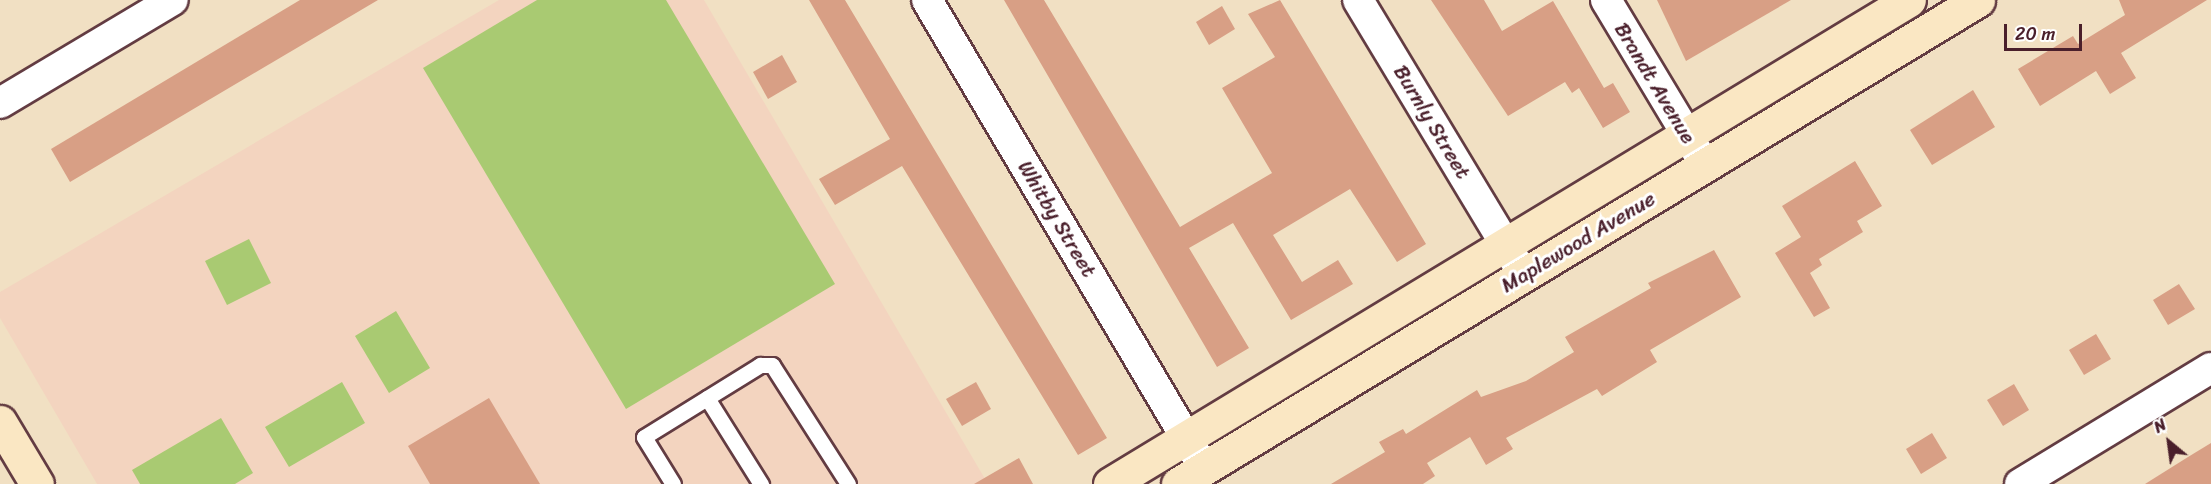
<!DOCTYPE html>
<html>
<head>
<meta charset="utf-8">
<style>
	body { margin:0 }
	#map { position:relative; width:2211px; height:484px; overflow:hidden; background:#f1e0c3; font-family:Sriracha,sans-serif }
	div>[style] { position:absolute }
	.built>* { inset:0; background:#f3d4bf }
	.green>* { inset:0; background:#a9ca72 }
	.building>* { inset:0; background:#d89f85 }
	.roads { filter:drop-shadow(2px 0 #633c42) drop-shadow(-2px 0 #633c42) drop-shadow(0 2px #633c42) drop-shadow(0 -2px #633c42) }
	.lane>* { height:15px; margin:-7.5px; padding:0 7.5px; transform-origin:7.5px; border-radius:7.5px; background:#fff }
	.street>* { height:30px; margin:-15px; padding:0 15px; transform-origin:15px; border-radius:15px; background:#fff }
	.secondary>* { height:33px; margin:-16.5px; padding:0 16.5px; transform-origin:16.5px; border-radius:16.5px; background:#fae7c3 }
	span { translate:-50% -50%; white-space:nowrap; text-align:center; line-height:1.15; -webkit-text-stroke:6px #fff; paint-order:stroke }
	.street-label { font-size:21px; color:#4a1f2b }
	.north { position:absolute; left:2139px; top:412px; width:60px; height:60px; -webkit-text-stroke:4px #fff; paint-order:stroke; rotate:331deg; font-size:16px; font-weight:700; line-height:24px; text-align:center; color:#4a1f2b }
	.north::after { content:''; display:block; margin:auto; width:21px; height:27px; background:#4a1f2b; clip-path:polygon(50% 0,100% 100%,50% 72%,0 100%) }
	.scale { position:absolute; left:2004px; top:24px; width:78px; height:27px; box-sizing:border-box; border:3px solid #4a1f2b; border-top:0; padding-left:8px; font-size:18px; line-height:21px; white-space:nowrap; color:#4a1f2b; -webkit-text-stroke:4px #fff; paint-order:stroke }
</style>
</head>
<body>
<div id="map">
	<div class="built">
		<i style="clip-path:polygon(499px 0,704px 0,988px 484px,97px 484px,0 318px,0 292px)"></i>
	</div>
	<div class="green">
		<i style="clip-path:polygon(537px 0,666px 0,835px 284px,626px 409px,423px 68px)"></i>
		<i style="clip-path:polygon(249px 239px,271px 283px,227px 305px,205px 261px)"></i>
		<i style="clip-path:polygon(396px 311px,430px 368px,389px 393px,355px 336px)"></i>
		<i style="clip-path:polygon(342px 382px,365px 423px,289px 467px,265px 427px)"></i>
		<i style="clip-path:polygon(221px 418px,253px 473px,235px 484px,140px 484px,132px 470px)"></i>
	</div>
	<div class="building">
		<i style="clip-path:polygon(300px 0,378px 0,70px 182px,51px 149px)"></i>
		<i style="clip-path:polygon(809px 0,845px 0,1107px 438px,1078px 455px,902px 166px,835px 205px,819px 179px,890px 139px)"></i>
		<i style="clip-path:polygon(1004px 0,1044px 0,1180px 227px,1272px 173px,1222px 88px,1275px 57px,1248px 14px,1280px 0,1426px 244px,1397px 262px,1350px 189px,1273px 235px,1302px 282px,1338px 260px,1353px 284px,1291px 320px,1233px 223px,1189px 248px,1249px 348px,1217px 367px)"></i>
		<i style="clip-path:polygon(1431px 0,1484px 0,1502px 31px,1553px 1px,1604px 88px,1613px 83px,1630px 112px,1603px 128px,1579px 88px,1572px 93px,1565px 82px,1508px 116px)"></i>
		<i style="clip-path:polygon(1657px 0,1791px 0,1686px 61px)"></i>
		<i style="clip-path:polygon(2119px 0,2207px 0,2121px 53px,2136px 78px,2110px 94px,2096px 71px,2040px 106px,2018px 69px,2073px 36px,2078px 44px,2125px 15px)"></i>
		<i style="clip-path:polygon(1222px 6px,1235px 29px,1209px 45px,1196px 22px)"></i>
		<i style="clip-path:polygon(782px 55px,797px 82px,768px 99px,753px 72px)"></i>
		<i style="clip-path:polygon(1973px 90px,1995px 127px,1932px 165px,1910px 130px)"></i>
		<i style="clip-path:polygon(1855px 161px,1882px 206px,1857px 221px,1863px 232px,1819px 259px,1822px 265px,1810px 273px,1830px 308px,1814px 317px,1775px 253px,1801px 237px,1782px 206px)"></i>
		<i style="clip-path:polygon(1714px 250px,1741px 297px,1650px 350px,1657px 362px,1602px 396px,1597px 389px,1506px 438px,1513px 449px,1486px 465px,1470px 437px,1427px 463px,1435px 476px,1423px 484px,1331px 484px,1385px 452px,1379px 442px,1403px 429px,1406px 434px,1477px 390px,1481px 397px,1526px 381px,1574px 352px,1565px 337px,1651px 288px,1648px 283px)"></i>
		<i style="clip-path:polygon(2179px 284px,2195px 309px,2168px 325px,2153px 300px)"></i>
		<i style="clip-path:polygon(2096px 334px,2111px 359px,2084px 375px,2069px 350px)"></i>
		<i style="clip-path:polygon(976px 382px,991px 409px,962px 426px,946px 399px)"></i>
		<i style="clip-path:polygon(2014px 384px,2029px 410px,2003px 426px,1987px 400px)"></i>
		<i style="clip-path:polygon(489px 398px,540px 484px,430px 484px,408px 446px)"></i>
		<i style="clip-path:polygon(1932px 433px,1947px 458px,1921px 474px,1906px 449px)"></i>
		<i style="clip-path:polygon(2211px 443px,2211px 484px,2145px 484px,2188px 457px)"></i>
		<i style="clip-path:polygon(1019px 458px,1033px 484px,974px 484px)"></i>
	</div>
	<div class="roads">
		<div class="lane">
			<i style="left:707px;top:398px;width:102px;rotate:57.9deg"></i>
			<i style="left:673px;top:484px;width:55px;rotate:-121.7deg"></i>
			<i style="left:644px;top:437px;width:137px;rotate:-31.8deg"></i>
			<i style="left:760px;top:365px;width:12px"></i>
			<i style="left:772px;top:365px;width:141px;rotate:57.4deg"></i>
		</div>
		<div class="street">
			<i style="left:927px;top:0;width:544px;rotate:59.38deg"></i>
			<i style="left:1358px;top:0;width:321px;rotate:58.9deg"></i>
			<i style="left:1606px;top:0;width:192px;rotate:59deg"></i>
			<i style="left:0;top:103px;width:201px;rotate:-30.8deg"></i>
			<i style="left:2020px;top:484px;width:223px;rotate:-31.3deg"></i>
		</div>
		<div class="secondary">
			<i style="left:0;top:422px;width:72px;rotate:59.2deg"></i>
			<i style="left:1110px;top:484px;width:934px;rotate:-31.21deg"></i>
			<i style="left:1178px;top:484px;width:935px;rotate:-31.17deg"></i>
		</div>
	</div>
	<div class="street-label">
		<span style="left:1655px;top:83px;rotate:59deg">Brandt Avenue</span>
		<span style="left:1432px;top:122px;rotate:59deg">Burnly Street</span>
		<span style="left:1057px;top:219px;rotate:59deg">Whitby Street</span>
		<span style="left:1578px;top:242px;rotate:-31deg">Maplewood Avenue</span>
	</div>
	<div class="north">N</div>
	<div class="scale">20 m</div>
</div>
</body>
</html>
